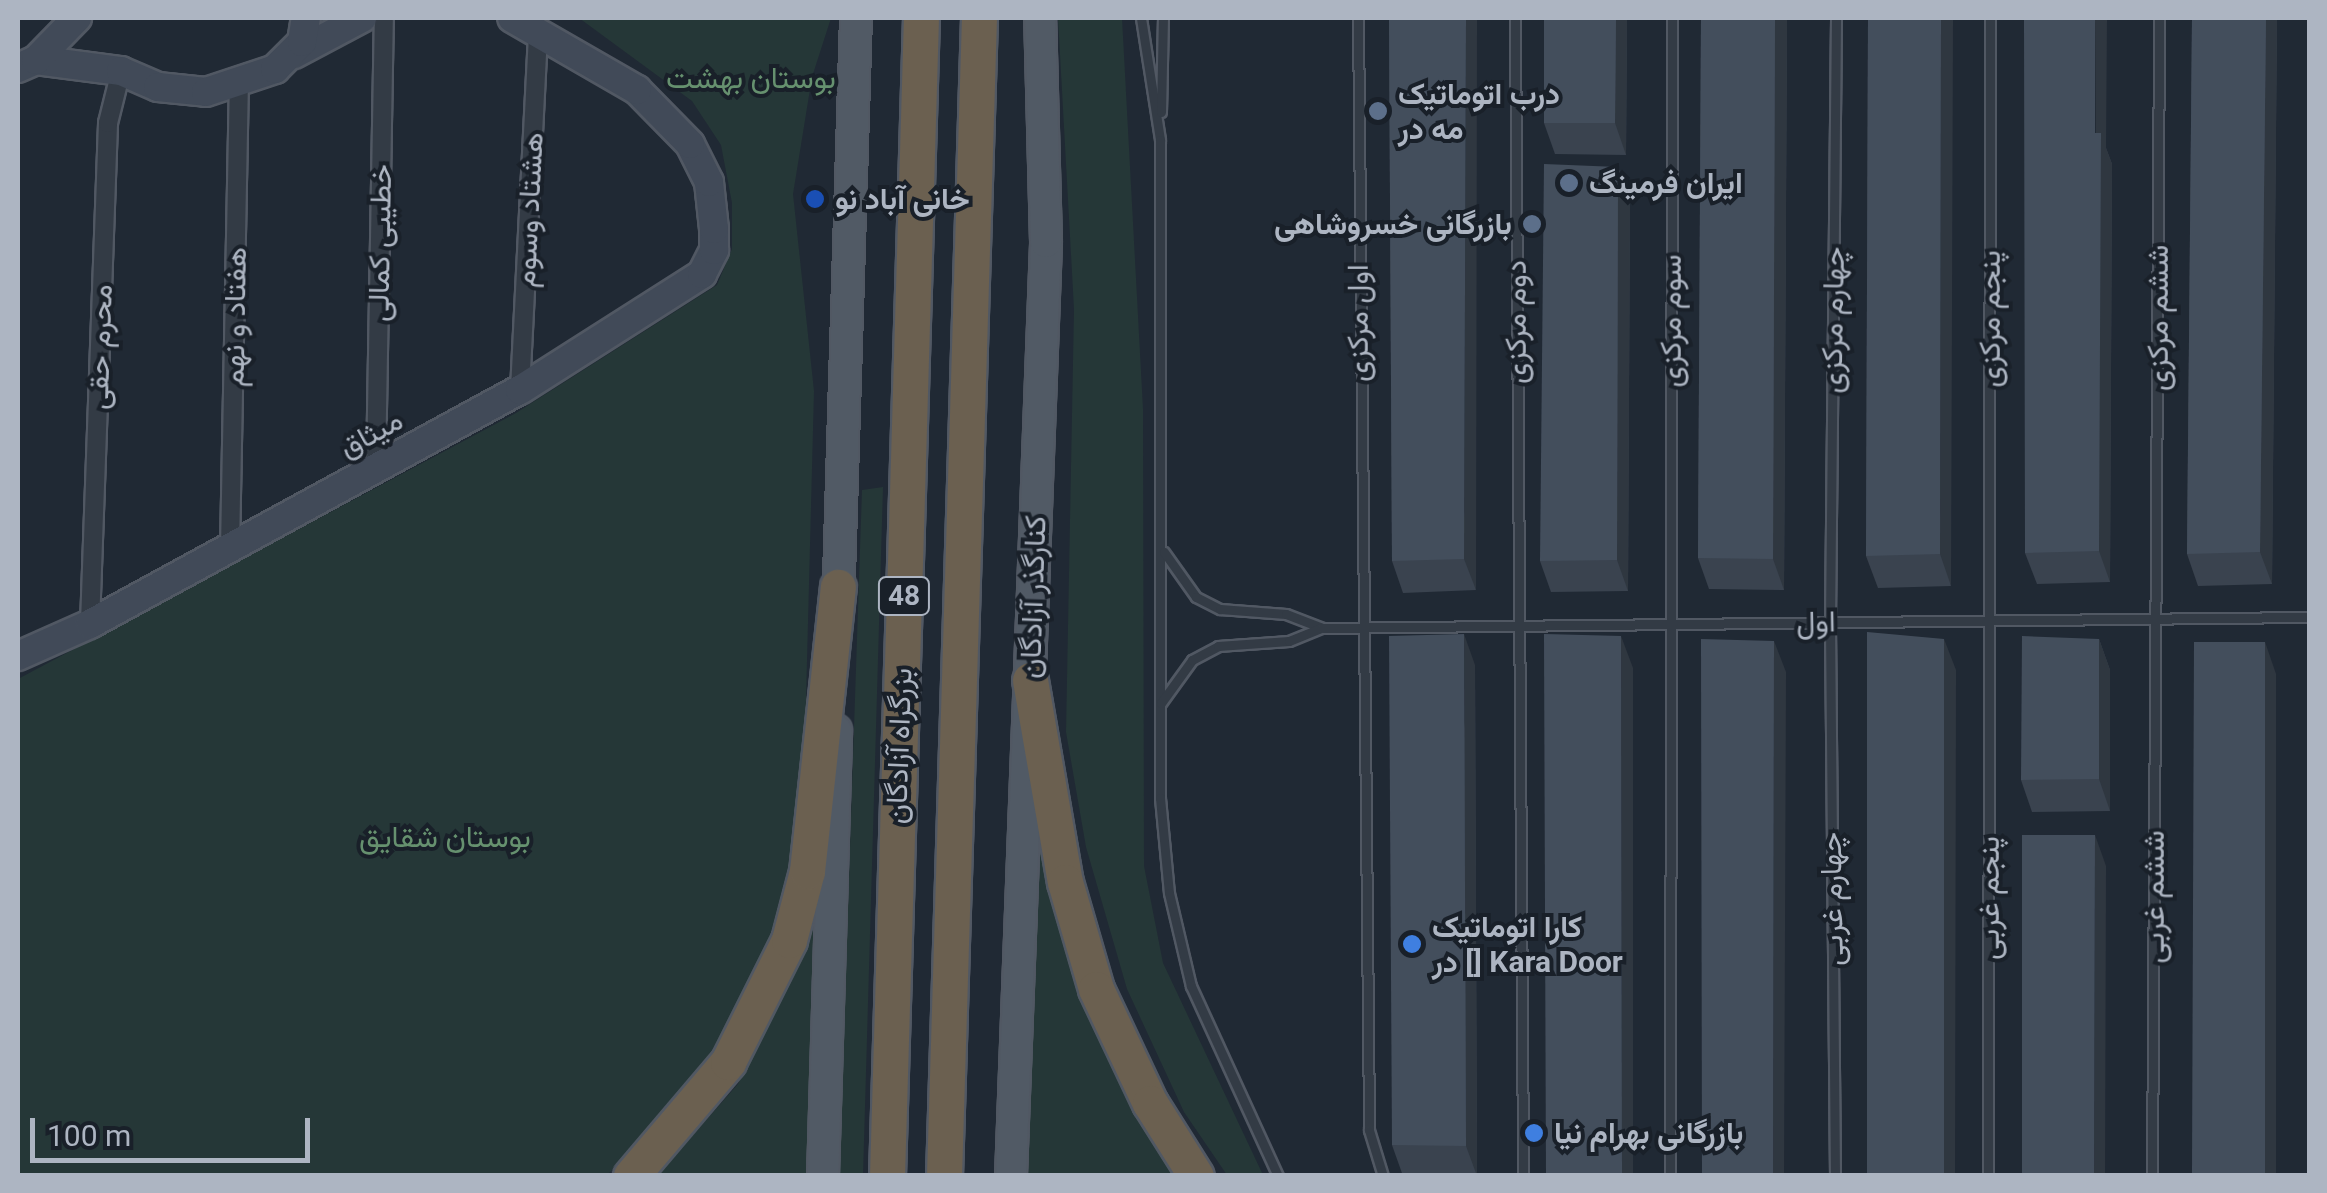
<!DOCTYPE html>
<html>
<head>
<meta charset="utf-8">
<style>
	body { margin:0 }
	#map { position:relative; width:2327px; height:1193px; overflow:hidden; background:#202934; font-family:Roboto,Vazirmatn,sans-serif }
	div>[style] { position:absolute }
	.green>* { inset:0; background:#253737 }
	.roads { filter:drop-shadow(2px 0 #515863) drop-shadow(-2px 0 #515863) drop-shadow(0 2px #515863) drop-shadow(0 -2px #515863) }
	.lane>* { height:9px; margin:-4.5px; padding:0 4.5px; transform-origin:4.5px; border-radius:4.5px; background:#333b45 }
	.street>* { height:18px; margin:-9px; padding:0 9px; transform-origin:9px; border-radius:9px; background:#333b45 }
	.secondary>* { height:28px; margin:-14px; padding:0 14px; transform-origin:14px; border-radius:14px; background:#414a58 }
	.primary>* { height:30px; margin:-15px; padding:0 15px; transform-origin:15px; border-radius:15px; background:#515a65 }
	.highway>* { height:35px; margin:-17.5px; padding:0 17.5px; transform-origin:17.5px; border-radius:17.5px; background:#6b6050 }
	.wall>* { inset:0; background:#3a434f }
	.shaded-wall>* { inset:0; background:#2f3740 }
	.building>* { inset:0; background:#434e5c }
	.dots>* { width:28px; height:28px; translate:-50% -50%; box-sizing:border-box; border:5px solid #192029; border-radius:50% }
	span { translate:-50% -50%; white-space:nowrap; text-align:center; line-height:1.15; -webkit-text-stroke:8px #192029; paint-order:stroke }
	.shield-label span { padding:2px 8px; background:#192029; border:2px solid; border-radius:8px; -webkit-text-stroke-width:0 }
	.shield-label { font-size:28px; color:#adb5c2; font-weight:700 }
	.park-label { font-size:30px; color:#66916f }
	.poi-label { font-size:30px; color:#adb5c2; font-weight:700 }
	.left { translate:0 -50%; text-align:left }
	.right { translate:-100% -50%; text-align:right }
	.street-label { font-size:30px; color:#adb5c2 }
	.frame { position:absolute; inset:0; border:20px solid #adb5c2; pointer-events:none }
	.scale { position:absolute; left:30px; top:1118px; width:280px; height:45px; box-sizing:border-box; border:5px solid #adb5c2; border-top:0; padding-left:12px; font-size:30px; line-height:35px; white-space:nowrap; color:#adb5c2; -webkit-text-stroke:8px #192029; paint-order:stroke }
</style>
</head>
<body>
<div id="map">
	<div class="green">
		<i style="clip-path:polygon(579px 18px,831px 18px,812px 77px,793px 194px,814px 391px,804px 777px,784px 904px,739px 1016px,679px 1105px,607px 1175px,18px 1176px,18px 679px,516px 413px,717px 285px,732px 249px,732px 203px,721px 145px,692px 101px)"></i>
		<i style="clip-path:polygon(1058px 18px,1122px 18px,1143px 409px,1144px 866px,1163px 963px,1263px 1175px,1227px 1175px,1184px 1112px,1127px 989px,1086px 847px,1066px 732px,1074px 309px)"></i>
		<i style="clip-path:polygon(883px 487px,863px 1175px,839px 1175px,862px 490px)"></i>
		<i style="clip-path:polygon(1036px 755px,1052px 881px,1183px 1175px,1021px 1176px)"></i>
		<i style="clip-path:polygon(811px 923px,819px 928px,810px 1175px,657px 1176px,738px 1084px)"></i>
	</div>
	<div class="roads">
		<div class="lane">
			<i style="left:1141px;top:18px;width:123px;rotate:81.1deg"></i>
			<i style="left:1160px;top:140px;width:658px;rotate:90deg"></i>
			<i style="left:1160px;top:798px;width:95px;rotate:84.6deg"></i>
			<i style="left:1169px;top:893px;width:96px;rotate:76.7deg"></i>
			<i style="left:1191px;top:986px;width:209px;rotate:65.4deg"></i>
			<i style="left:1358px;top:18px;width:1112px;rotate:89.43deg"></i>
			<i style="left:1369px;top:1130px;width:48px;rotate:73.1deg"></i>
			<i style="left:1515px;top:18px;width:1158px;rotate:89.6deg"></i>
			<i style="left:1161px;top:112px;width:94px;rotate:-88.8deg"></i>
			<i style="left:1164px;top:552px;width:55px;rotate:54.6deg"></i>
			<i style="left:1196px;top:597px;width:27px;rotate:27deg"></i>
			<i style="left:1220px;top:609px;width:66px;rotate:4.3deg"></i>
			<i style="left:1286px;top:614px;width:39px;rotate:21deg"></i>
			<i style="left:1161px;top:703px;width:53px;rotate:-54.2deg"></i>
			<i style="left:1192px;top:660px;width:30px;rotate:-28deg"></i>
			<i style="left:1218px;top:646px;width:71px;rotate:-4deg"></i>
			<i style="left:1289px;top:641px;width:35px;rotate:-22deg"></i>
			<i style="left:1322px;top:628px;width:988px;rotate:-0.64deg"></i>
			<i style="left:1670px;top:1176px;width:1158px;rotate:-89.9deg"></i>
			<i style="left:1835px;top:1176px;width:554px;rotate:-90.52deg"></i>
			<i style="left:1830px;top:622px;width:604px;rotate:-89.43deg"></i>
			<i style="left:1988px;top:1176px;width:1158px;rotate:-89.9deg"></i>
			<i style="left:2152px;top:1176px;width:1158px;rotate:-89.65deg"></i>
		</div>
		<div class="street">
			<i style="left:520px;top:390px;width:361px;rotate:-87.1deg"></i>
			<i style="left:376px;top:468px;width:450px;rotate:-89deg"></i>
			<i style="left:230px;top:548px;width:462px;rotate:-88.9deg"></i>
			<i style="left:90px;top:624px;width:501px;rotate:-87.94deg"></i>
			<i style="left:108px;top:123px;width:54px;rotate:-76deg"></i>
		</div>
		<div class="secondary">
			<i style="left:294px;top:54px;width:77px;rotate:-27.9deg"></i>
			<i style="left:36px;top:60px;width:86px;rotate:7.4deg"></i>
			<i style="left:121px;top:71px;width:40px;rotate:23.4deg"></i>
			<i style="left:158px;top:87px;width:48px;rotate:5.9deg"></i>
			<i style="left:206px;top:92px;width:73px;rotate:-18.4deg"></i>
			<i style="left:275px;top:69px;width:38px;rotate:-45deg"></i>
			<i style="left:302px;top:42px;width:24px;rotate:-81deg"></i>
			<i style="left:18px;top:68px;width:20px;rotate:-24deg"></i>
			<i style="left:36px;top:60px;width:59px;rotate:-45.7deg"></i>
			<i style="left:18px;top:656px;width:79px;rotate:-24deg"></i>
			<i style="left:90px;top:624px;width:490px;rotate:-28.6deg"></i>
			<i style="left:520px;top:390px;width:216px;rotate:-32.5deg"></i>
			<i style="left:702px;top:274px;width:27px;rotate:-63deg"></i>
			<i style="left:714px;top:250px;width:21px;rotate:-90deg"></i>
			<i style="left:714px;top:229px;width:47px;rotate:-96.1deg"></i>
			<i style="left:709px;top:182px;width:42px;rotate:-116.6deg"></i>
			<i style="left:690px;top:144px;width:76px;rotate:-134.5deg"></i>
			<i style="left:637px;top:90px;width:144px;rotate:-150.1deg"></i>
		</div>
		<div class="primary">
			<i style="left:838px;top:609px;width:591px;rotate:-88.26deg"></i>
			<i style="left:823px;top:1176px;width:446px;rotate:-88.3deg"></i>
			<i style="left:1011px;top:1176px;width:935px;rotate:-87.85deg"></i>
			<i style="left:1046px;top:242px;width:224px;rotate:-91.5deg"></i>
		</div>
		<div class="highway">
			<i style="left:1030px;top:680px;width:205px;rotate:80.2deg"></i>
			<i style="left:1065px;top:882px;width:111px;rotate:73.8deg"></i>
			<i style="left:1096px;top:989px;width:126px;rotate:64.7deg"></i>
			<i style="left:1150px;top:1103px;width:86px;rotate:57.8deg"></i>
			<i style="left:631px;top:1176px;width:150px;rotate:-49.6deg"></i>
			<i style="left:728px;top:1062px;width:136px;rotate:-63.4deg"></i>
			<i style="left:789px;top:940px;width:71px;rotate:-75.4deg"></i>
			<i style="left:807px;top:871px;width:286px;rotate:-83.8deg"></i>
			<i style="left:887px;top:1176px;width:1158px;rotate:-88.32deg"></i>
			<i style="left:944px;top:1176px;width:1159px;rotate:-88.27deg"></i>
		</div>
	</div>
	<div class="wall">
		<i style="clip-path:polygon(1389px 18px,1476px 590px,1403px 593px,1392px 561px)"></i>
		<i style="clip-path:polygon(1544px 18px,1627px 18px,1626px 155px,1555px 154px,1544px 123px)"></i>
		<i style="clip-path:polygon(1701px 18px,1787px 18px,1784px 590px,1709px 589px,1698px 558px)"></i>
		<i style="clip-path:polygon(1868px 18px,1951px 586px,1878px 588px,1866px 556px)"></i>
		<i style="clip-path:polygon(2192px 18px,2277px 18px,2272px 584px,2198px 586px,2187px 554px)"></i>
		<i style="clip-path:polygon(2106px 148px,2112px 164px,2110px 582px,2037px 584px,2025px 553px)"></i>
		<i style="clip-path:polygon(1618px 167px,1630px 199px,1628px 591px,1551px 592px,1540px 561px)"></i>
		<i style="clip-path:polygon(2099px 639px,2110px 670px,2110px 811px,2032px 812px,2021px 780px)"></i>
		<i style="clip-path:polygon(1475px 665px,1477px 1176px,1403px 1176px,1392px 1145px)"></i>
	</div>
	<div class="shaded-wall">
		<i style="clip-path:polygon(1466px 18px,1477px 18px,1476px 590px,1464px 559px)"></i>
		<i style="clip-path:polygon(1616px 18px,1627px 18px,1626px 155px,1615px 123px)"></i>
		<i style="clip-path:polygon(1775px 18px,1787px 18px,1784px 590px,1773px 559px)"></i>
		<i style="clip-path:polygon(1941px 18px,1953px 18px,1951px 586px,1940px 554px)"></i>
		<i style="clip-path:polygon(2095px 18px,2107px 18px,2106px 148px,2112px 164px,2110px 582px,2099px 551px)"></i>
		<i style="clip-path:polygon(2266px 18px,2277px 18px,2272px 584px,2260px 552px)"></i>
		<i style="clip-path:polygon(1618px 167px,1630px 199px,1628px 591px,1617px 560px)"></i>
		<i style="clip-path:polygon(1464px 634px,1475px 665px,1477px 1176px,1466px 1146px)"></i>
		<i style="clip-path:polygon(1621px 636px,1633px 668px,1633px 1176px,1622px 1176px)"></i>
		<i style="clip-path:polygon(1944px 639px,1956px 670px,1955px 1176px,1944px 1176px)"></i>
		<i style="clip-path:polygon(2099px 639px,2110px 670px,2110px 811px,2099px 779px)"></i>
		<i style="clip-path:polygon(1774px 641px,1786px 672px,1784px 1176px,1773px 1176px)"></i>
		<i style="clip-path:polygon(2265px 642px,2276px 674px,2276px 1176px,2265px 1176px)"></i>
		<i style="clip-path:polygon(2095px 835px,2106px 866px,2105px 1176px,2094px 1176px)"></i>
	</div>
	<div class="building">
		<i style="clip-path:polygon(1389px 18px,1466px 18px,1464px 559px,1392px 561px)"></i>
		<i style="clip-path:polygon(1544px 18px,1616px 18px,1615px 123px,1544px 123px)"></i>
		<i style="clip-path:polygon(1701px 18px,1775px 18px,1773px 559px,1698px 558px)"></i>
		<i style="clip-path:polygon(1868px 18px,1941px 18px,1940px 554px,1866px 556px)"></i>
		<i style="clip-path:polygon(2024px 18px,2095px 18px,2095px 133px,2101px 133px,2099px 551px,2025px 553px)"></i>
		<i style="clip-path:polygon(2192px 18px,2266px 18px,2260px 552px,2187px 554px)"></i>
		<i style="clip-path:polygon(1544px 164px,1618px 167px,1617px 560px,1540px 561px)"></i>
		<i style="clip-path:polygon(1867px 632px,1944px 639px,1944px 1176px,1867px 1176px)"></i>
		<i style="clip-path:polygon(1464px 634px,1466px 1146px,1392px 1145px,1389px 636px)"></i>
		<i style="clip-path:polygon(1544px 634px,1621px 636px,1622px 1176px,1546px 1176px)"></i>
		<i style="clip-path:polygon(2022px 636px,2099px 639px,2099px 779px,2021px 780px)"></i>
		<i style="clip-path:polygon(1701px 639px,1774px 641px,1773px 1176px,1702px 1176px)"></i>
		<i style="clip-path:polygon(2194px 642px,2265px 642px,2265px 1176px,2192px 1176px)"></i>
		<i style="clip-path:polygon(2022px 835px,2095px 835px,2094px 1176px,2022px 1176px)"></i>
	</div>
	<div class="dots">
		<i style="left:1378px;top:111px;background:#5c6f8a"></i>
		<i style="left:1569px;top:183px;background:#5c6f8a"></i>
		<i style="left:815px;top:199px;background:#1a4fb4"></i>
		<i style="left:1532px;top:224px;background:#5c6f8a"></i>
		<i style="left:1412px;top:944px;background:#3f7fe0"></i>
		<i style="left:1534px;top:1133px;background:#3f7fe0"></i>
	</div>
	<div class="shield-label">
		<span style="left:904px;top:596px">48</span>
	</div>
	<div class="park-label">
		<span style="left:751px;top:78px">بوستان بهشت</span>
		<span style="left:445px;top:837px">بوستان شقایق</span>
	</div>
	<div class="poi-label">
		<span class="left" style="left:1398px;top:111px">درب اتوماتیک<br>مه در</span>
		<span class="left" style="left:1589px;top:183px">ایران فرمینگ</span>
		<span class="left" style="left:835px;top:199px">خانی آباد نو</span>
		<span class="right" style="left:1512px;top:224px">بازرگانی خسروشاهی</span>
		<span class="left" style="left:1432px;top:944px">کارا اتوماتیک<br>در [] Kara Door</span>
		<span class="left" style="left:1554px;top:1133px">بازرگانی بهرام نیا</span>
	</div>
	<div class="street-label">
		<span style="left:529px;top:210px;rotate:-87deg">هشتاد وسوم</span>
		<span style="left:380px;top:243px;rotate:-89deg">خطیبی کمالی</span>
		<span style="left:235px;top:317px;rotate:-89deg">هفتاد و نهم</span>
		<span style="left:2158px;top:318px;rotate:-90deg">ششم مرکزی</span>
		<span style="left:1990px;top:319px;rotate:-90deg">پنجم مرکزی</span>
		<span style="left:1833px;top:320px;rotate:-89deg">چهارم مرکزی</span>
		<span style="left:1671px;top:321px;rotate:-90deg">سوم مرکزی</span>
		<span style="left:1516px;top:322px;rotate:-90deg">دوم مرکزی</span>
		<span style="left:1358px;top:323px;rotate:-90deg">اول مرکزی</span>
		<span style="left:100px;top:347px;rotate:-88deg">محرم حقی</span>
		<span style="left:371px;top:434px;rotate:-29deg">میثاق</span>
		<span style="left:1033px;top:597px;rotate:-88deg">کنارگذر آزادگان</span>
		<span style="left:1816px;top:622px;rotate:-1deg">اول</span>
		<span style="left:899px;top:746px;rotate:-88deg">بزرگراه آزادگان</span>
		<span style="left:2154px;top:897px;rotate:-90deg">ششم غربی</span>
		<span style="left:1989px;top:898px;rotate:-90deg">پنجم غربی</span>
		<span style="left:1832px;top:899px;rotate:-91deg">چهارم غربی</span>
	</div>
	<div class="frame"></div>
	<div class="scale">100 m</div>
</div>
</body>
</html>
